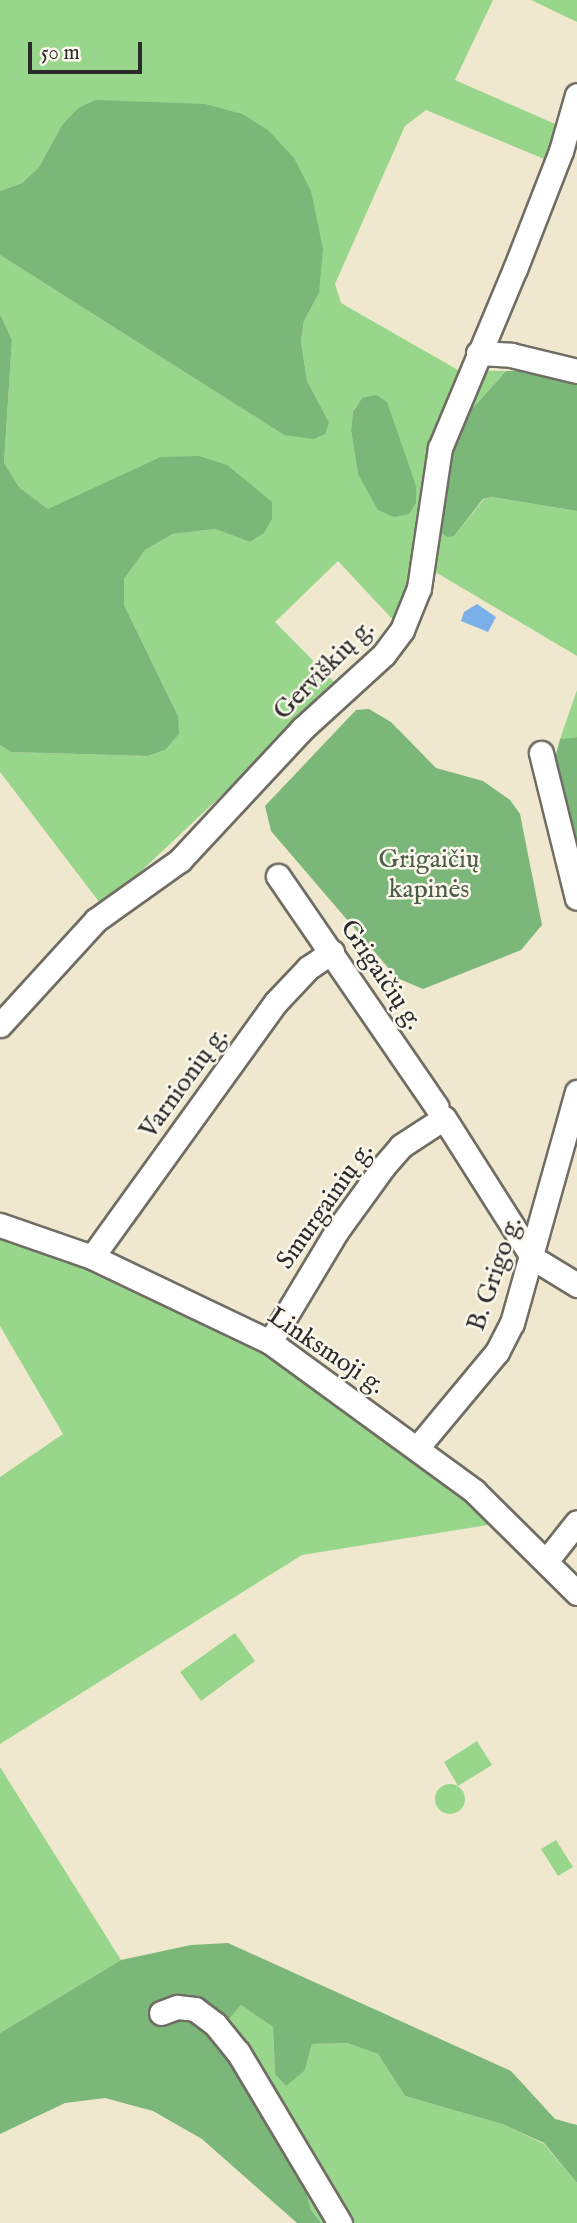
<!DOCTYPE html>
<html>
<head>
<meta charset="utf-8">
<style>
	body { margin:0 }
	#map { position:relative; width:577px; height:2223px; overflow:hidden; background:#f0e8ce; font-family:"IM FELL English",serif }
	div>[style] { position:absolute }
	.green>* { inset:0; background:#98d68c }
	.round { border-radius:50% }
	.forest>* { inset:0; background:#7ab778 }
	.water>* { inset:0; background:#7ab0e9 }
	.roads { filter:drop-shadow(2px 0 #706d64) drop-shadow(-2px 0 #706d64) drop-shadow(0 2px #706d64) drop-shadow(0 -2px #706d64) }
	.minor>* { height:23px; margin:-11.5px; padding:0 11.5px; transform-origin:11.5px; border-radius:11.5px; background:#fff }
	span { translate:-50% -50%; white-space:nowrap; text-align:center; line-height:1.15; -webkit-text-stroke:5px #fbf7ec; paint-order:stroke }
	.street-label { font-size:26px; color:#2b2b2b }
	.park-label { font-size:26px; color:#4c5e48 }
	.scale { position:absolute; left:28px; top:42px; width:114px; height:32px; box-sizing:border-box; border:4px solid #2b2b2b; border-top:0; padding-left:9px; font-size:21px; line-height:24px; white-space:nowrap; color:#2b2b2b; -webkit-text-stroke:5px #fbf7ec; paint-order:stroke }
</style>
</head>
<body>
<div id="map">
	<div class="green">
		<i style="clip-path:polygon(evenodd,0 0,493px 0,455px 80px,562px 127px,549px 161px,426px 110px,405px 126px,335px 284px,341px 303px,458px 370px,506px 371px,476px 404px,454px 536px,484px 499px,492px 497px,577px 511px,577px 656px,415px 560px,395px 622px,338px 561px,275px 622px,338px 686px,103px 907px,0 772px,0 745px,11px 752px,148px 756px,165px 750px,178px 716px,124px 605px,124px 579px,145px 550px,173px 534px,215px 529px,250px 542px,263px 534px,71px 501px,48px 509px,19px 487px,4px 463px,12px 340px,0 314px,0 255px,284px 435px,329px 422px,307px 381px,301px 341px,304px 321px,319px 293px,78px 108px,62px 125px,39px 167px,22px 183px,0 191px,0 0,362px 398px,358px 474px,351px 430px,353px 410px,362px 398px)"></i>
		<i style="clip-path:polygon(531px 0,577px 0,577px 22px)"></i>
		<i style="clip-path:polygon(577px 690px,577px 737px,560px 739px)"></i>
		<i style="clip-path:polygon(0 1237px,109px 1278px,218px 1327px,279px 1362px,435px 1472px,494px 1524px,302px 1555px,0 1744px,0 1477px,63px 1434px,0 1326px)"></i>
		<i style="clip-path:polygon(235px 1633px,255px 1661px,201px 1701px,180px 1672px)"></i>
		<i style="clip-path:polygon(477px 1741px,492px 1765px,458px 1786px,444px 1762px)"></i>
		<i style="clip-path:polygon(0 1767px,121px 1960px,0 2033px)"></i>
		<i class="round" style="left:435px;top:1784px;width:30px;height:30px"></i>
		<i style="clip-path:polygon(556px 1840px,573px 1867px,558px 1876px,541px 1849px)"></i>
		<i style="clip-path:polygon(241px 2005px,273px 2027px,275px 2074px,305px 2070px,312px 2044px,347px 2043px,378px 2054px,405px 2096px,502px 2124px,544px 2144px,577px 2183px,577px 2223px,321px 2223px,311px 2210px,300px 2170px,221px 2029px)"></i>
	</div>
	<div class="forest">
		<i style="clip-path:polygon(96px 100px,205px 104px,242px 114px,268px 130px,294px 158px,311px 191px,323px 249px,319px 293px,304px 321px,301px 341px,307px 381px,329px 422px,325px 434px,314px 439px,284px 435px,0 255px,0 191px,22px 183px,39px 167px,62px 125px,78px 108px)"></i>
		<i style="clip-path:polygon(0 314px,12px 340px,4px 463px,19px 487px,48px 509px,161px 457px,199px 456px,227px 465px,272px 502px,272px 519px,263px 534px,250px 542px,215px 529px,173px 534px,145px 550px,124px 579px,124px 605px,178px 716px,179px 734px,165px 750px,148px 756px,11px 752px,0 745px)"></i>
		<i style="clip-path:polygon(532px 370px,577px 381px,577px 511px,492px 497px,483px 499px,454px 536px,447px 537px,438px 530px,437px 495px,461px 421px,506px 371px)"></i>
		<i style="clip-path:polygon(376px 395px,387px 402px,416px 486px,416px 503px,409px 514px,394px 517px,378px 510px,358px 474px,351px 430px,353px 411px,362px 398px)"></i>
		<i style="clip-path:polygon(369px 709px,391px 722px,436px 768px,483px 781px,510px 800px,520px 814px,542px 925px,521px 950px,423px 989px,397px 978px,271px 831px,265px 806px,356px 710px)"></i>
		<i style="clip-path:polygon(577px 737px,577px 843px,572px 844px,552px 770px,560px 739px)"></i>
		<i style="clip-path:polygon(228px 1943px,511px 2071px,555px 2119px,577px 2125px,577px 2183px,544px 2143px,502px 2124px,405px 2096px,378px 2054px,347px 2043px,312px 2044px,305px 2070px,286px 2086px,275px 2074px,273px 2027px,241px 2005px,221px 2029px,300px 2170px,311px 2210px,321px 2223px,297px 2223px,202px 2139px,153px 2111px,105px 2098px,65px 2103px,0 2134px,0 2033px,121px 1960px,191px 1945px)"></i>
	</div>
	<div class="water">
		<i style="clip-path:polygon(477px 604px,496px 617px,488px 632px,461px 621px,464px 612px)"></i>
	</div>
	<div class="roads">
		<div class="minor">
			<i style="left:478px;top:353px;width:33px;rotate:3deg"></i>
			<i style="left:511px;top:355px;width:68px;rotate:13.6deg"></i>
			<i style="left:541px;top:753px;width:149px;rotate:76.1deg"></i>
			<i style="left:278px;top:876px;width:280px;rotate:55.5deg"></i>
			<i style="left:0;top:1025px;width:142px;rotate:-47.6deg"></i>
			<i style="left:96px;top:920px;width:103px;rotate:-35.5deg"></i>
			<i style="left:180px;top:860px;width:179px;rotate:-47deg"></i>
			<i style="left:302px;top:729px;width:111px;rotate:-42.4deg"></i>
			<i style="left:384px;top:654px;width:30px;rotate:-53deg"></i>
			<i style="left:402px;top:630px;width:45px;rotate:-68deg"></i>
			<i style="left:419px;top:588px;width:142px;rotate:-81.5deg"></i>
			<i style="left:440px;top:448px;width:194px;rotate:-67.3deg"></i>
			<i style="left:515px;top:269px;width:127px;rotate:-68.7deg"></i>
			<i style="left:561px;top:151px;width:58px;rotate:-74.1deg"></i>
			<i style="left:0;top:1225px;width:97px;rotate:19.2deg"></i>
			<i style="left:92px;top:1257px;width:197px;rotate:25.5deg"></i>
			<i style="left:270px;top:1342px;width:253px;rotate:36.1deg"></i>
			<i style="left:474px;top:1491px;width:145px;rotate:44.7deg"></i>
			<i style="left:92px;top:1257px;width:314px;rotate:-54.2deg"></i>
			<i style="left:276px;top:1002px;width:47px;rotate:-46.7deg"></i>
			<i style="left:308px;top:968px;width:29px;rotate:-34deg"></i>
			<i style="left:270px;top:1342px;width:128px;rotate:-59deg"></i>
			<i style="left:336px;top:1232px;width:80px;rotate:-54.1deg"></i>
			<i style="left:383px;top:1167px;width:28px;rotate:-49deg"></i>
			<i style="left:401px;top:1146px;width:51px;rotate:-33.1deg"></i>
			<i style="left:444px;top:1118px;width:166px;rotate:57.6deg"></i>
			<i style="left:533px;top:1258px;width:52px;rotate:31.5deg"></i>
			<i style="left:417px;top:1448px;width:125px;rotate:-50.2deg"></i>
			<i style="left:497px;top:1352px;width:33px;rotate:-63deg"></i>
			<i style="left:512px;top:1323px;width:240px;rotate:-74.3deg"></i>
			<i style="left:547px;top:1560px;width:48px;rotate:-51.7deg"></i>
			<i style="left:161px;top:2013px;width:17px;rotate:-21deg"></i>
			<i style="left:177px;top:2007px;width:18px;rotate:6deg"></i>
			<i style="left:195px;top:2009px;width:25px;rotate:37deg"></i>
			<i style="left:215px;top:2024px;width:36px;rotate:51deg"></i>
			<i style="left:238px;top:2052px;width:199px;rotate:59.2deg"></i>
		</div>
	</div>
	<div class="street-label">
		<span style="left:324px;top:670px;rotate:-45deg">Gerviškių g.</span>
		<span style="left:381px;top:975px;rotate:56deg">Grigaičių g.</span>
		<span style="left:184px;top:1083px;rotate:-54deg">Varnionių g.</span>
		<span style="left:325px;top:1206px;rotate:-55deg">Smurgainių g.</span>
		<span style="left:495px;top:1274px;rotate:-71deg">B. Grigo g.</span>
		<span style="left:326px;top:1351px;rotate:34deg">Linksmoji g.</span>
	</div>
	<div class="park-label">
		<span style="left:429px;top:875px">Grigaičių<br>kapinės</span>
	</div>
	<div class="scale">50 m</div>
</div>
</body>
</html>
